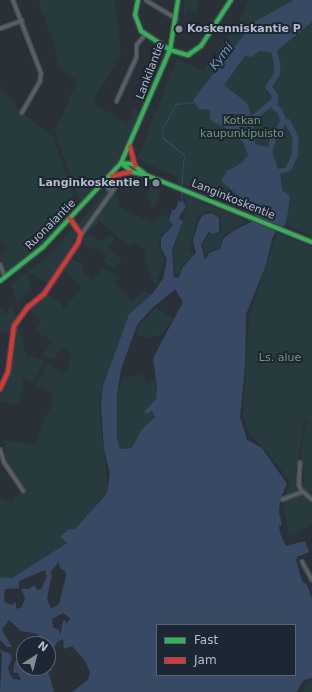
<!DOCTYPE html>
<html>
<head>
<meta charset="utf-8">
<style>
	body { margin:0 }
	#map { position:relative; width:312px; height:692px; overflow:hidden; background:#2a3038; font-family:"DejaVu Sans",sans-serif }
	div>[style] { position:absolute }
	.green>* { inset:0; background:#273a3e }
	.water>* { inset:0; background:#384963 }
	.pier>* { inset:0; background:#2a3038 }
	.stream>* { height:1px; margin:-0.5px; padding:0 0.5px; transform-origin:0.5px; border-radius:0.5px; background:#384963 }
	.river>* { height:5.5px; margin:-2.75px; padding:0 2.75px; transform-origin:2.75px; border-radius:2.75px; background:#384963 }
	.roads { filter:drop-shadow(1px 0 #484c53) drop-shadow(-1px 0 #484c53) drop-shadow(0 1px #484c53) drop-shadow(0 -1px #484c53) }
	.street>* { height:2.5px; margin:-1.25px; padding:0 1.25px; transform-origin:1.25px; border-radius:1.25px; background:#5a5e66 }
	.fast>* { height:4px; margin:-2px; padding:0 2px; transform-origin:2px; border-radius:2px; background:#30b455 }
	.jam>* { height:4px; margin:-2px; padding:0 2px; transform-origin:2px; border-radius:2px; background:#e5322d }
	.dots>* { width:11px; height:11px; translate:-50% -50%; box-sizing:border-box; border:2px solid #1d2633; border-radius:50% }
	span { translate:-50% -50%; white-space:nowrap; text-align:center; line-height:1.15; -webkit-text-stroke:4px #1d2633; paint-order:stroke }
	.poi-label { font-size:11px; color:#b4bcc9; font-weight:700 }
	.left { translate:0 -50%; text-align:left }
	.right { translate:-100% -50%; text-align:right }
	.street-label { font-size:11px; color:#b4bcc9 }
	.park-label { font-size:11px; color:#6b9a76 }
	.water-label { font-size:12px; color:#7c92b1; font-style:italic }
	.legend { position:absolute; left:156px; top:624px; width:140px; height:52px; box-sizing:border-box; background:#1d2633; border:1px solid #59626f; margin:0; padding:5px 7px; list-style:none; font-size:12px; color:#b4bcc9 }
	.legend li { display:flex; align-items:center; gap:8px; height:20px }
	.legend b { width:20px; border:1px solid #59626f }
	.north { position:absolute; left:16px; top:636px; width:40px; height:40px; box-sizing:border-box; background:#1d2633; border:1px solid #59626f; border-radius:50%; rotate:36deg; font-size:11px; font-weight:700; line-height:16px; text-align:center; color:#b4bcc9 }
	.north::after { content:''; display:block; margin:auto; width:14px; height:18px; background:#848b96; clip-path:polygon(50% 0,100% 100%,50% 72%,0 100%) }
</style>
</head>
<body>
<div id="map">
	<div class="green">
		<i style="clip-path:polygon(38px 0,115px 0,121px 54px,92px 102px,127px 124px,135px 108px,140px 116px,114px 167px,81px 204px,55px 132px,77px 81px,58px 68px,54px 44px)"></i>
		<i style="clip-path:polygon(184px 0,198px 0,197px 12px,189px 9px,184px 16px)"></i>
		<i style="clip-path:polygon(249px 0,312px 0,312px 236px,178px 182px,178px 177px,137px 159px,177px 59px,203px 71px,239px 21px)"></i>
		<i style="clip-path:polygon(0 86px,18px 109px,53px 137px,77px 208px,35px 252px,7px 275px,0 261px,0 254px,8px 250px,0 240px)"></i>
		<i style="clip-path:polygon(141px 180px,160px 187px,158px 199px,153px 208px,149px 206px,150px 200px,146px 198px,150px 187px,142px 183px)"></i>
		<i style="clip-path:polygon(107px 190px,117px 196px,120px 207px,132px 214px,153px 223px,166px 214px,168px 217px,171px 225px,160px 235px,159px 245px,164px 261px,156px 286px,144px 262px,147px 251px,135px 243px,128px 246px,100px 221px,90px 231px,86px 231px,77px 225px)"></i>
		<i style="clip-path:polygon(184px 195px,247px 221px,228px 232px,222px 238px,219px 248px,206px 253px,202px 245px,209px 234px,220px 233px,221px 228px,220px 216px,211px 211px,203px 212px,197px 219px,189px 250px,193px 257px,182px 265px,178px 276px,175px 275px,173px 253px,187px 206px)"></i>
		<i style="clip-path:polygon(74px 227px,78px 234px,60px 268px,48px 283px,28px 272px,30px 288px,22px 300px,16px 302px,11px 284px,48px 256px)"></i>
		<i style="clip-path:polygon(evenodd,277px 233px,312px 247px,312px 525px,289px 536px,283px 505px,290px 481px,263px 447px,250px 435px,243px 417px,249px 317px,277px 233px,305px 418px,308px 418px,301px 452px,305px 488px,297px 466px,305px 418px)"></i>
		<i style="clip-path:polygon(90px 235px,99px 241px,113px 235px,114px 241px,108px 248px,122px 258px,114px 269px,103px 260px,107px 256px,95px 247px,89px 249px,82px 240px,85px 236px)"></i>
		<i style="clip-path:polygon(71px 260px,83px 264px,83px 271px,93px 279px,103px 269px,120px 278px,114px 282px,132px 301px,144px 292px,152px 294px,129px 314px,103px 386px,99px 405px,108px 490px,76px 528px,69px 529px,60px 537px,67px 543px,12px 578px,0 577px,0 497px,12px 503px,23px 485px,7px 462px,4px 440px,36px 445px,44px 419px,54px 402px,51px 393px,36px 385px,47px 364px,62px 372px,67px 371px,72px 353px,62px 347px,53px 359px,42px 356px,52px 341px,36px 331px,41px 321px,30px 310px,47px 294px,61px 303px,63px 311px,82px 286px,64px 271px)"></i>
		<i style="clip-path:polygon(12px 304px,27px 359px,30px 356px,44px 361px,32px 383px,21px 377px,23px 389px,18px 399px,22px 402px,18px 405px,0 401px,0 392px,11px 372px,14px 333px,0 331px,0 310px,2px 308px,5px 315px)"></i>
		<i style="clip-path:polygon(156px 307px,173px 319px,161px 335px,148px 338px,136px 335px,139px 326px)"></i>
		<i style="clip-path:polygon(142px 374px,147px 384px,156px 380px,156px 399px,152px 410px,155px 417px,141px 430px,132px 448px,120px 449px,117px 439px,117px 394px,123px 378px)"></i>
		<i style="clip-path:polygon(312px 680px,312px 692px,302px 692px,304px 686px)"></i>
	</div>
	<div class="water">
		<i style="clip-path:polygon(evenodd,294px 0,312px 0,312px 22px,274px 53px,259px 51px,252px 57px,245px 56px,224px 85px,248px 104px,251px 117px,256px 116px,253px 121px,255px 144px,271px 148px,278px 169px,288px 167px,289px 171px,280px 174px,282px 190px,290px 196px,287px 218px,284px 226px,276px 231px,272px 239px,266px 265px,246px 314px,245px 367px,240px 417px,247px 440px,262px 448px,287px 484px,280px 499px,279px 512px,282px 524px,279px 526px,280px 533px,286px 546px,305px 541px,309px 552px,297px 557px,296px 560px,302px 581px,307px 585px,312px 598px,312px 678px,304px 680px,296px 692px,72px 692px,88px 680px,90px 672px,85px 661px,72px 646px,64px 649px,63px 639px,57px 642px,53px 650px,55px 658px,51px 664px,52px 670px,48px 671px,54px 692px,0 692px,2px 655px,0 650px,9px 653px,12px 658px,8px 668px,10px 675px,13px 679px,21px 680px,18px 673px,13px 672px,15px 662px,19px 657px,16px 652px,24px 652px,24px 668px,48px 668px,48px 644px,31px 644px,38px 638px,38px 634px,21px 631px,9px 620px,2px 630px,12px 647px,7px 647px,0 640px,0 577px,12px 578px,67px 543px,60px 537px,69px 529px,75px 529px,107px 493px,110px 474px,104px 449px,101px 405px,103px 386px,129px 314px,152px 294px,163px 279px,167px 259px,161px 248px,161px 238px,173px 225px,169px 220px,172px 210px,175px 210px,179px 201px,184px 203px,186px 207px,180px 215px,179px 219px,183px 221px,172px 250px,174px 277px,179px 278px,182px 268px,196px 253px,193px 240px,199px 221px,203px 215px,212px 213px,219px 218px,219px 232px,211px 234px,209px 231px,201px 245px,205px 260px,209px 253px,220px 249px,223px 239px,233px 231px,251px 222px,255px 213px,250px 206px,221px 181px,227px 171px,242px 163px,247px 156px,249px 157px,243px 142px,234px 136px,234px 132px,213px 122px,210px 118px,210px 110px,199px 109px,193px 100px,254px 22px,294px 0,175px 289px,183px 302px,153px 358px,157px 387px,156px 399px,144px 412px,146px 414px,152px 411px,155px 417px,141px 430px,132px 448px,120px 449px,117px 439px,117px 394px,121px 369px,137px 325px,151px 309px,175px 289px,294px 0,59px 562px,60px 568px,66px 572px,66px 576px,59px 604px,51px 609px,47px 598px,52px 575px,50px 572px,59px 562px,294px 0,45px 570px,47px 576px,41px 589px,38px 590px,34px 585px,29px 589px,21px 589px,25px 598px,22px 607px,16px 609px,16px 602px,11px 605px,4px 601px,5px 589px,19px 588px,19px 581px,45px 570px,294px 0,63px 613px,70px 618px,67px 624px,65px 620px,63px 621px,60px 636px,59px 630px,53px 627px,52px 619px,63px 613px,294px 0,157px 625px,295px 625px,295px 675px,157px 675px,157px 625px)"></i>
	</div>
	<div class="pier">
		<i style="clip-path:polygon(252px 214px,285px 228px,278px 232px,250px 221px)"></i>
	</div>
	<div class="stream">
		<i style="left:181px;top:188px;width:33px;rotate:-85deg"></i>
		<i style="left:184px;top:155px;width:27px;rotate:-141deg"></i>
		<i style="left:163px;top:138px;width:9px;rotate:-96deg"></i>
		<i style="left:162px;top:129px;width:29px;rotate:-61deg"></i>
		<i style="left:176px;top:104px;width:19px;rotate:-6deg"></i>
		<i style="left:181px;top:191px;width:11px;rotate:85deg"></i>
	</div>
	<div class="river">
		<i style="left:273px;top:47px;width:18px;rotate:74deg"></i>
		<i style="left:278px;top:64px;width:11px;rotate:95deg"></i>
		<i style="left:277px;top:75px;width:14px;rotate:124deg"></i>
		<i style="left:269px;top:87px;width:10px;rotate:53deg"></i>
		<i style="left:275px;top:95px;width:12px;rotate:90deg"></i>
		<i style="left:275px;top:107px;width:6px;rotate:39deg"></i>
		<i style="left:280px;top:111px;width:11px;rotate:68deg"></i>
		<i style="left:284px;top:121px;width:4px;rotate:14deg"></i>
		<i style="left:288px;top:122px;width:18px;rotate:63deg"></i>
		<i style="left:296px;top:138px;width:18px;rotate:93deg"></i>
		<i style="left:295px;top:156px;width:14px;rotate:115deg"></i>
		<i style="left:256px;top:116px;width:25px;rotate:-40deg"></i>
		<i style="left:271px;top:148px;width:13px;rotate:-77deg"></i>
		<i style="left:274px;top:135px;width:17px;rotate:-54deg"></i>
	</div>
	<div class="roads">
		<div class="street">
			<i style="left:13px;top:0;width:78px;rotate:69deg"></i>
			<i style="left:41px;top:73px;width:8px;rotate:97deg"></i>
			<i style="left:40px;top:81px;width:36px;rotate:120deg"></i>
			<i style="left:146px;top:0;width:35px;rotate:31deg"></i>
			<i style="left:0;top:28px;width:23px;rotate:-20deg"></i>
			<i style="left:116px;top:101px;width:48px;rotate:-65.6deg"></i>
			<i style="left:136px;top:57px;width:12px;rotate:-90deg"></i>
			<i style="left:136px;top:45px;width:14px;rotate:-51deg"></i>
			<i style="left:104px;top:183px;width:11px;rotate:49deg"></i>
			<i style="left:81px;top:234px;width:57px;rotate:-54.3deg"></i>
			<i style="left:0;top:264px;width:14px;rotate:69deg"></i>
			<i style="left:0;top:449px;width:14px;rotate:73deg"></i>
			<i style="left:4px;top:462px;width:34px;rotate:56deg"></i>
			<i style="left:300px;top:462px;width:22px;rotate:93deg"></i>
			<i style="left:299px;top:484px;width:6px;rotate:72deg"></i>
			<i style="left:301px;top:490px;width:14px;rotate:39deg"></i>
			<i style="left:282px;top:499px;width:22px;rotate:-21deg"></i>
			<i style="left:302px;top:561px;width:21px;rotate:62deg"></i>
		</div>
		<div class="fast">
			<i style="left:138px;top:0;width:15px;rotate:101deg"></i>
			<i style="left:135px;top:15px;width:17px;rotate:69deg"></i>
			<i style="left:141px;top:31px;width:35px;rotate:33deg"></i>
			<i style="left:170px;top:50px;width:19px;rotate:16deg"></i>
			<i style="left:188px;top:55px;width:16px;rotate:-35deg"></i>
			<i style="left:201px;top:46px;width:55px;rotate:-56.9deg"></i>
			<i style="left:121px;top:163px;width:14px;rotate:39deg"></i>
			<i style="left:132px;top:172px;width:14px;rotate:12deg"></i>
			<i style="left:146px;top:175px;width:179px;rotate:22deg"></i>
			<i style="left:121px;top:163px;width:11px;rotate:5deg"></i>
			<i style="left:132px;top:164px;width:16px;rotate:38deg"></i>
			<i style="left:0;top:281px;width:55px;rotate:-38.3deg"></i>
			<i style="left:43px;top:247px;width:115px;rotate:-47.1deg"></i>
			<i style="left:121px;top:163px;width:123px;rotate:-66.6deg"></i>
			<i style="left:170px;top:50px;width:51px;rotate:-80.9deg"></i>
		</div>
		<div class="jam">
			<i style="left:130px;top:147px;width:20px;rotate:75deg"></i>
			<i style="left:112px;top:176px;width:19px;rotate:-12deg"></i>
			<i style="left:0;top:389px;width:19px;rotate:-65deg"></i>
			<i style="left:8px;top:372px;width:46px;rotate:-82.6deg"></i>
			<i style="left:14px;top:326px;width:24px;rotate:-54deg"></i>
			<i style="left:28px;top:307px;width:21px;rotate:-39deg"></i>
			<i style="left:44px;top:294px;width:61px;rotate:-56.3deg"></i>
			<i style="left:78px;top:243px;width:9px;rotate:-72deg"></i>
			<i style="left:81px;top:234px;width:19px;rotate:-126deg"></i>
		</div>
	</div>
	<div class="dots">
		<i style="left:179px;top:29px;background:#848b96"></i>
		<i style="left:156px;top:183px;background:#848b96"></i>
	</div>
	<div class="poi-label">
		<span class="left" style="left:187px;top:29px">Koskenniskantie P</span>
		<span class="right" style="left:148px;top:183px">Langinkoskentie I</span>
	</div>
	<div class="street-label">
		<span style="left:151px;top:71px;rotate:-69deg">Lankilantie</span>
		<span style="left:233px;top:200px;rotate:22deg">Langinkoskentie</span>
		<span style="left:51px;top:225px;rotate:-45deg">Ruonalantie</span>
	</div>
	<div class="park-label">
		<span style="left:242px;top:128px">Kotkan<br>kaupunkipuisto</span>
		<span style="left:280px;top:358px">Ls. alue</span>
	</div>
	<div class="water-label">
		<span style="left:222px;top:57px;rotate:-52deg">Kymi</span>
	</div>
	<ul class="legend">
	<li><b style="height:5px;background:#30b455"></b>Fast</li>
	<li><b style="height:5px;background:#e5322d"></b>Jam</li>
	</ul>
	<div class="north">N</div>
</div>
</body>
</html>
